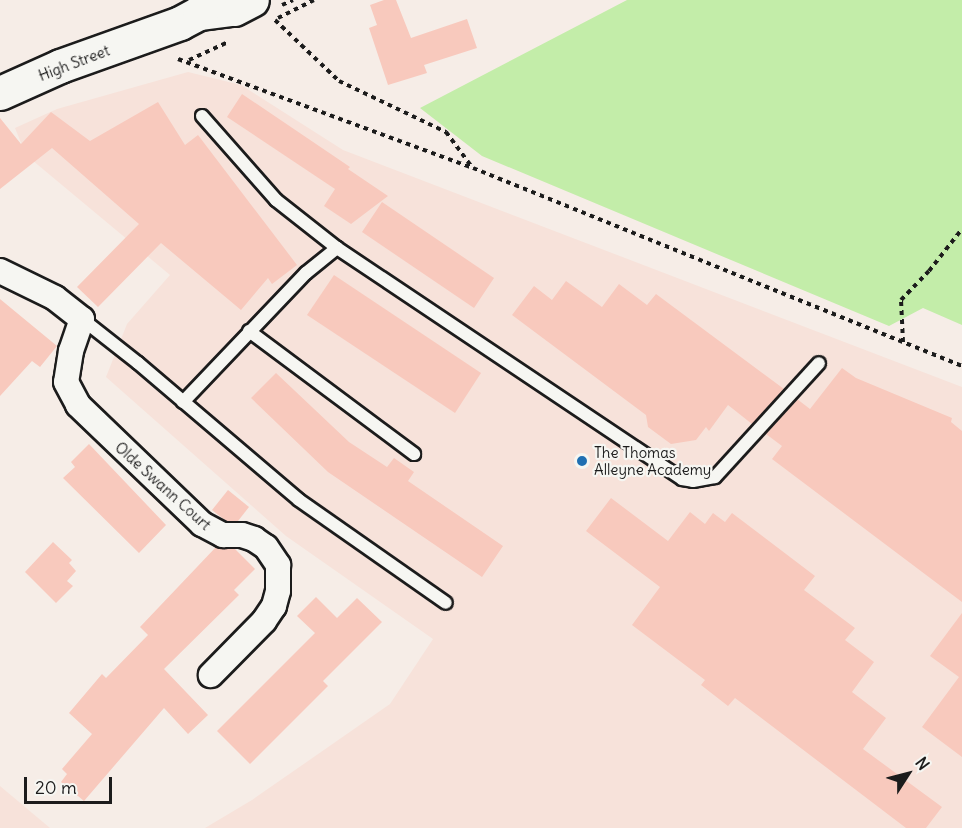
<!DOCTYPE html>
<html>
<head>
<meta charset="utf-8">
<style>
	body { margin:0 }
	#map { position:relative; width:962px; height:828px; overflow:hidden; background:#f6ede7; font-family:Delius,sans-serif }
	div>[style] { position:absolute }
	.built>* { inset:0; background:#f7e2da }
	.green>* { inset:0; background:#c3eda9 }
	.building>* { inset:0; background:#f8c9bd }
	.path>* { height:4px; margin-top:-2px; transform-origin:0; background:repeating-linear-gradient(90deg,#1c1c1c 0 4.5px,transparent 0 9px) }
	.roads { filter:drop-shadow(2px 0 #1c1c1c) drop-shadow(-2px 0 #1c1c1c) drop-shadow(0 2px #1c1c1c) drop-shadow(0 -2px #1c1c1c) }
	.service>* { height:12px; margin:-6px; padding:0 6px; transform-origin:6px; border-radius:6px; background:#f6f6f2 }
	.minor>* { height:24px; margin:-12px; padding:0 12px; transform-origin:12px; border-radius:12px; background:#f6f6f2 }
	.secondary>* { height:33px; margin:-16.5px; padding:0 16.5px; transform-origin:16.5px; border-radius:16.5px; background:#f6f6f2 }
	.primary>* { height:33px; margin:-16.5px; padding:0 16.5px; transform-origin:16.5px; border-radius:16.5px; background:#f6f6f2 }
	.dots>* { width:16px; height:16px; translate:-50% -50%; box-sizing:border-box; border:3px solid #f6f6f2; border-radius:50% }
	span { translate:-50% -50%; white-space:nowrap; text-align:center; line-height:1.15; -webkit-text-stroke:4.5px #f6f6f2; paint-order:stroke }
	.street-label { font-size:15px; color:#1c1c1c }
	.poi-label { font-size:15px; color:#1c1c1c }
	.left { translate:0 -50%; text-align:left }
	.north { position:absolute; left:878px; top:744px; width:60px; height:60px; -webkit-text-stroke:4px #f6f6f2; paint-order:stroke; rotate:54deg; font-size:16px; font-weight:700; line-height:24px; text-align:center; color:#1c1c1c }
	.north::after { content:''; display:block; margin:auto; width:21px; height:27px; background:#1c1c1c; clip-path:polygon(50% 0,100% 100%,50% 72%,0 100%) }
	.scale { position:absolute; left:24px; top:777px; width:88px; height:27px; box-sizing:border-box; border:3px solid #1c1c1c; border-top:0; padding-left:8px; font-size:18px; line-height:21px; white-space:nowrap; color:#1c1c1c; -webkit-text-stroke:4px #f6f6f2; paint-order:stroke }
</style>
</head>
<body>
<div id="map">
	<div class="built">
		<i style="clip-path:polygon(188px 72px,241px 85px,343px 150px,962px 387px,962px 828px,205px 828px,252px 800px,390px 704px,433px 639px,286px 536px,106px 377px,127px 324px,170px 275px,26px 155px,15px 128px,57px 109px)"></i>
		<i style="clip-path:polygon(0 786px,50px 828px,0 828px)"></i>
	</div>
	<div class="green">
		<i style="clip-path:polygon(627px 0,962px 0,962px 325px,923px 308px,889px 326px,482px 156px,420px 108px)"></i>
	</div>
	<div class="building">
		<i style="clip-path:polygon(384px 0,396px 0,411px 38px,467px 19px,477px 48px,424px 65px,427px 73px,388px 85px,369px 28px,377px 25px,370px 5px)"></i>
		<i style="clip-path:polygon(242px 94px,350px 167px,348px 169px,388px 196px,351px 224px,324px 206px,335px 189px,227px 117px)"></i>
		<i style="clip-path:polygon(158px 102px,185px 145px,198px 135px,297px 265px,272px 284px,268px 278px,241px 310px,161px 243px,98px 307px,77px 287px,139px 224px,52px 148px,0 189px,0 118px,21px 144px,51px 112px,90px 141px)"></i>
		<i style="clip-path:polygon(382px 202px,494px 278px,474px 308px,362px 232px)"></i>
		<i style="clip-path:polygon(334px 275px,481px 373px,455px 413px,307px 315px)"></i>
		<i style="clip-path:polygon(566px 281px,602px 307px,619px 284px,647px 305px,656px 294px,784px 389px,752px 424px,728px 405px,709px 431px,706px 427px,696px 440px,671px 444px,648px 427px,646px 415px,512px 315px,534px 286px,552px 300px)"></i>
		<i style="clip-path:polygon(0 299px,57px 346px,40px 367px,32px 361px,0 396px)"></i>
		<i style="clip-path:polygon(842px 368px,856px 378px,952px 418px,951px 422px,962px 431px,962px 602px,772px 459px,782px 446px,766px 434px,797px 399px,810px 409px)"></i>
		<i style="clip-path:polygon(276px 373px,349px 442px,387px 467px,394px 458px,414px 472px,408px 481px,503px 546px,482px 577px,328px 472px,251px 398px)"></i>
		<i style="clip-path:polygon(89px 444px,166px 525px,139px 553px,63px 478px,75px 467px,71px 462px)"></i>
		<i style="clip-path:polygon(228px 490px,249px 507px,238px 521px,226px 521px,212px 510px)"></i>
		<i style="clip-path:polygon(611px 498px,668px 541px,690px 512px,705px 524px,713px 513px,725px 522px,732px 513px,815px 576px,804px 590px,855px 628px,845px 640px,874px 662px,852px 692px,886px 718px,863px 749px,942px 807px,926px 828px,906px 828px,735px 698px,728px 706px,701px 685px,705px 680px,632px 625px,660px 587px,586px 531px)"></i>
		<i style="clip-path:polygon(53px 542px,72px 560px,69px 563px,76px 571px,67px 581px,73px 586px,56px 603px,25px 572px)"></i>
		<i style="clip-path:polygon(216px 547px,235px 549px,255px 569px,234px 590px,239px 595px,164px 669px,208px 715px,188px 734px,164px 708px,84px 801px,61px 782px,67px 774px,62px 769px,92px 734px,69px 713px,102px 674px,106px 678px,148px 635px,140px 627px)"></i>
		<i style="clip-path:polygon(316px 597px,337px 618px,357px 598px,382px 622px,323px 681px,328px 686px,250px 764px,217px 731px,315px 633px,297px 616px)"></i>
		<i style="clip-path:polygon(962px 613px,962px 757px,922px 727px,959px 677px,930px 656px)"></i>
	</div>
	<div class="path">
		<i style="left:282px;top:5px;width:12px;rotate:-24deg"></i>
		<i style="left:278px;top:18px;width:40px;rotate:-26.6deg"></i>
		<i style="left:275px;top:20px;width:88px;rotate:43.6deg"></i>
		<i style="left:339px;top:81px;width:119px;rotate:25.5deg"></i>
		<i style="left:446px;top:132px;width:44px;rotate:53.4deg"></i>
		<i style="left:178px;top:59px;width:314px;rotate:20.3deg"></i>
		<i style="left:473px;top:168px;width:528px;rotate:22.04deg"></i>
		<i style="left:189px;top:60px;width:41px;rotate:-24.7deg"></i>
		<i style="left:903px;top:342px;width:42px;rotate:-92.7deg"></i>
		<i style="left:901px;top:300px;width:40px;rotate:-46deg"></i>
		<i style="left:929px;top:271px;width:53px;rotate:-51.8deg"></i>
	</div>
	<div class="roads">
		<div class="service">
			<i style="left:202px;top:116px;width:112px;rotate:48.6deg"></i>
			<i style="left:276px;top:200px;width:78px;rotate:38.2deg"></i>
			<i style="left:82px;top:319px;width:71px;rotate:38.2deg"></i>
			<i style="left:138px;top:363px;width:211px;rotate:40.4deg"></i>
			<i style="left:299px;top:500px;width:179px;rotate:35deg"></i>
			<i style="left:249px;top:331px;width:206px;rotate:36.7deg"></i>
			<i style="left:183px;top:402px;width:178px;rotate:-46.4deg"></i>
			<i style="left:306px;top:273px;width:40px;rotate:-39deg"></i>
			<i style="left:337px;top:248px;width:415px;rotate:33.8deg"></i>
			<i style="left:682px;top:479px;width:11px;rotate:10deg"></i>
			<i style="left:693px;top:481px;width:22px;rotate:-10deg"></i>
			<i style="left:715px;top:477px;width:154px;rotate:-47.6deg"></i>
		</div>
		<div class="minor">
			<i style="left:0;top:271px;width:61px;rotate:26.1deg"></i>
			<i style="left:55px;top:298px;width:34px;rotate:38deg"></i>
			<i style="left:82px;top:319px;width:34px;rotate:109deg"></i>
			<i style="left:71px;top:351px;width:31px;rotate:99deg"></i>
			<i style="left:66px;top:382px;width:26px;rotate:62deg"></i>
			<i style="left:78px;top:405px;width:172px;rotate:43.8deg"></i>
			<i style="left:202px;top:524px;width:24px;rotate:28deg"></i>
			<i style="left:223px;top:535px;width:19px"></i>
			<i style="left:242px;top:535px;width:13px;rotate:18deg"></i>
			<i style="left:254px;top:539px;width:14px;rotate:34deg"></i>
			<i style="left:266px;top:547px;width:22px;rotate:56deg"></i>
			<i style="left:278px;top:565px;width:26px;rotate:90deg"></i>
			<i style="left:278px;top:591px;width:16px;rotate:105deg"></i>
			<i style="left:274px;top:606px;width:18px;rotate:124deg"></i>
			<i style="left:264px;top:621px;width:76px;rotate:134.5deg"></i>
		</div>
		<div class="secondary">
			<i style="left:199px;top:13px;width:35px;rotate:-7deg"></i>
			<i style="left:234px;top:9px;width:20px;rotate:-27deg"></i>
		</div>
		<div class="primary">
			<i style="left:0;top:93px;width:66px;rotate:-24.2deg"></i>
			<i style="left:60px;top:66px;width:127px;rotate:-19.7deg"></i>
			<i style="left:180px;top:23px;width:21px;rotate:-28deg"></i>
			<i style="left:199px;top:13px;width:16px;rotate:-52deg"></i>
		</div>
	</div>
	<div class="dots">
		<i style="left:582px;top:461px;background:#1f6fb2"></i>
	</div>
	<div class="street-label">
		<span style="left:74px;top:63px;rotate:-21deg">High Street</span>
		<span style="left:163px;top:486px;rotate:42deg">Olde Swann Court</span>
	</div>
	<div class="poi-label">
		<span class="left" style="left:594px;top:461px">The Thomas<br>Alleyne Academy</span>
	</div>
	<div class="north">N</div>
	<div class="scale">20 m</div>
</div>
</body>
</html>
